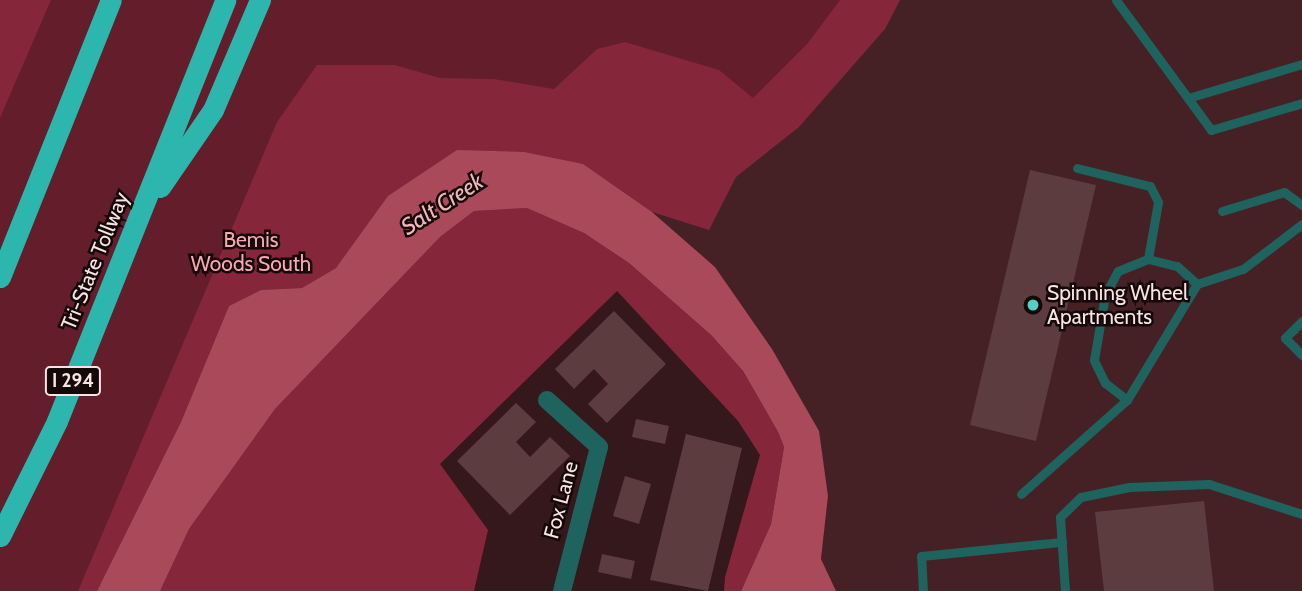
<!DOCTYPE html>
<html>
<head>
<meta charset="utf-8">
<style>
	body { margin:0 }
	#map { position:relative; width:1302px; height:591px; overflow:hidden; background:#35181c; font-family:Cabin,sans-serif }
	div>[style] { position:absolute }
	.built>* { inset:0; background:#452126 }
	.green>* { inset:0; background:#631d2b }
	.forest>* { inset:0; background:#85263b }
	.water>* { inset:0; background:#aa495a }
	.building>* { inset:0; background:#5d3c40 }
	.service>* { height:9px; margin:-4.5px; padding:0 4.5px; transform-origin:4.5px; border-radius:4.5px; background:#1e635e }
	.minor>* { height:18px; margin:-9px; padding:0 9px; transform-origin:9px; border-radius:9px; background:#1e635e }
	.motorway>* { height:21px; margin:-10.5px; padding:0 10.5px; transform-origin:10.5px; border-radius:10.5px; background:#2cb6ad }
	.dots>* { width:19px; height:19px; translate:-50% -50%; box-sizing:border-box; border:4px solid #140809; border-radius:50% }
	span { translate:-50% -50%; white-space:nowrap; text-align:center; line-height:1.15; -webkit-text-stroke:5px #140809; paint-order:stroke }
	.shield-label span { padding:2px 5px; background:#140809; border:2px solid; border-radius:5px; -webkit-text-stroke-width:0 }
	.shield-label { font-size:19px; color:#f8e3e5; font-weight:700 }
	.park-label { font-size:21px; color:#f8a8b1 }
	.street-label { font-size:21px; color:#f8e3e5 }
	.poi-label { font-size:21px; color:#f8e3e5 }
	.left { translate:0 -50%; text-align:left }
	.water-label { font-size:23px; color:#efb8bd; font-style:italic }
</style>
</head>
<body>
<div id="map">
	<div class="built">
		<i style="clip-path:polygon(870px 0,1302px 0,1302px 591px,836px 591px,821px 559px,828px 496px,818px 431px,772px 349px,715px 267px,653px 213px)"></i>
	</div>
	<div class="green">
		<i style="clip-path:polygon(0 0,872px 0,263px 591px,0 591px)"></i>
	</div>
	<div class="forest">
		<i style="clip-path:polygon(0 0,51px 0,0 118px)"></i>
		<i style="clip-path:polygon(840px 0,900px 0,885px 29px,799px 127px,736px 177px,709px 230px,652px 212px,583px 164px,457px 150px,336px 268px,302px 288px,261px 290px,229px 306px,181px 422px,97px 591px,78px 591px,277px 122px,317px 65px,395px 65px,440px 78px,494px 79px,554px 89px,597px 49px,625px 42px,719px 70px,753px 98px,807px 44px)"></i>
		<i style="clip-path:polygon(527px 208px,584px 233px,629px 263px,711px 335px,743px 371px,778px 432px,784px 447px,771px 524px,741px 591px,724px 591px,725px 577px,760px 455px,738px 421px,617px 291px,440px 464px,488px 530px,474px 591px,160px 591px,189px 529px,275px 409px,440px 237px,474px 211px)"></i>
	</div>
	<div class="water">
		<i style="clip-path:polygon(457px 150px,524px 152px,583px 164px,652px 212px,715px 267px,772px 349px,819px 431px,828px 496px,821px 559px,836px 591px,741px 591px,771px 524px,784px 447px,778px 432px,743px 371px,711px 335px,629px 263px,584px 233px,527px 208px,474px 211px,440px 237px,275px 409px,189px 529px,160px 591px,97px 591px,181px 422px,229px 306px,261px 290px,302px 288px,336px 268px,388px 196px)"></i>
	</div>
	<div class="building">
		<i style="clip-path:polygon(1030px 170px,1096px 185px,1036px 441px,970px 425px)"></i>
		<i style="clip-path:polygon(614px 311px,666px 364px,607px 423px,588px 404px,608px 384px,594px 369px,574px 389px,555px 369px)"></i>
		<i style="clip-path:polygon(516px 403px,536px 422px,516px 442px,530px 457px,550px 437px,570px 456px,510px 515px,457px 461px)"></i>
		<i style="clip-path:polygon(636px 419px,669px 426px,665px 444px,632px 437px)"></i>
		<i style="clip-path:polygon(686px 434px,742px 448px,708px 591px,650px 580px)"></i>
		<i style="clip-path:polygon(625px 476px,651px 484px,639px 524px,613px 516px)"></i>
		<i style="clip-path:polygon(1204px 501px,1214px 591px,1104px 591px,1095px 512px)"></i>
		<i style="clip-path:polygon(602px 554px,635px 561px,631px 579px,598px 572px)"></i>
	</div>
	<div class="service">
		<i style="left:1116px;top:0;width:161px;rotate:53.8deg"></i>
		<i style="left:1211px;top:130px;width:95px;rotate:-16.5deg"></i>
		<i style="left:1188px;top:98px;width:119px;rotate:-16.6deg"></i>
		<i style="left:1077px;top:168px;width:75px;rotate:13.9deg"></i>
		<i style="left:1150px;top:186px;width:18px;rotate:63deg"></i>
		<i style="left:1158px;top:202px;width:58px;rotate:100deg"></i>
		<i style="left:1222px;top:211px;width:65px;rotate:-17deg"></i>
		<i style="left:1284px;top:192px;width:22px;rotate:36deg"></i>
		<i style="left:1302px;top:321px;width:24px;rotate:135deg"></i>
		<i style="left:1285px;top:338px;width:24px;rotate:45deg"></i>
		<i style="left:1127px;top:400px;width:28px;rotate:-142deg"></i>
		<i style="left:1105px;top:383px;width:25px;rotate:-116deg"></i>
		<i style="left:1094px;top:360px;width:66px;rotate:-80.4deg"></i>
		<i style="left:1105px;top:295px;width:27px;rotate:-62deg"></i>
		<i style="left:1118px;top:271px;width:32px;rotate:-22deg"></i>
		<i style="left:1148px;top:259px;width:30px;rotate:14deg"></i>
		<i style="left:1177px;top:266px;width:27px;rotate:42deg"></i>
		<i style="left:1021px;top:494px;width:142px;rotate:-41.6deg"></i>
		<i style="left:1127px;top:400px;width:135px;rotate:-58.9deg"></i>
		<i style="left:1197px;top:284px;width:48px;rotate:-18.1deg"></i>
		<i style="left:1243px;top:269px;width:74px;rotate:-37.3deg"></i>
		<i style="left:923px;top:591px;width:35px;rotate:-93deg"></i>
		<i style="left:921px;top:556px;width:142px;rotate:-5.7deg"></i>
		<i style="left:1065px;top:591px;width:74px;rotate:-93.9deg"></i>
		<i style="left:1060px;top:517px;width:29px;rotate:-44deg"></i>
		<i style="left:1081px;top:497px;width:49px;rotate:-11.8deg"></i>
		<i style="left:1129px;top:487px;width:80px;rotate:-2.1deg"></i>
		<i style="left:1209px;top:484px;width:98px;rotate:17.9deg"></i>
	</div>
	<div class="minor">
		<i style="left:547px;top:400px;width:70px;rotate:42.1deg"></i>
		<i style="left:599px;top:447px;width:149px;rotate:104.4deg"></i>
	</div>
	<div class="motorway">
		<i style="left:160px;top:187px;width:93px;rotate:-55.5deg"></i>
		<i style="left:213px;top:110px;width:120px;rotate:-66.9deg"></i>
		<i style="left:0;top:277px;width:298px;rotate:-68.2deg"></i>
		<i style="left:0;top:536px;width:128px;rotate:-63.6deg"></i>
		<i style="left:57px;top:421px;width:453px;rotate:-68.2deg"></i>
	</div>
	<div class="dots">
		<i style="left:1033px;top:305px;background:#55cec5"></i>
	</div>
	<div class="shield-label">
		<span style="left:73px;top:381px">I 294</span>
	</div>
	<div class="park-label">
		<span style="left:251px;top:252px">Bemis<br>Woods South</span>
	</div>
	<div class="street-label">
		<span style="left:95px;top:261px;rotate:-68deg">Tri-State Tollway</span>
		<span style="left:561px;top:500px;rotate:-75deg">Fox Lane</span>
	</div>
	<div class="poi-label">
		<span class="left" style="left:1047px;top:305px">Spinning Wheel<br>Apartments</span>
	</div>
	<div class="water-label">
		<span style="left:442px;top:204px;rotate:-33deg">Salt Creek</span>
	</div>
</div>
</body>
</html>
